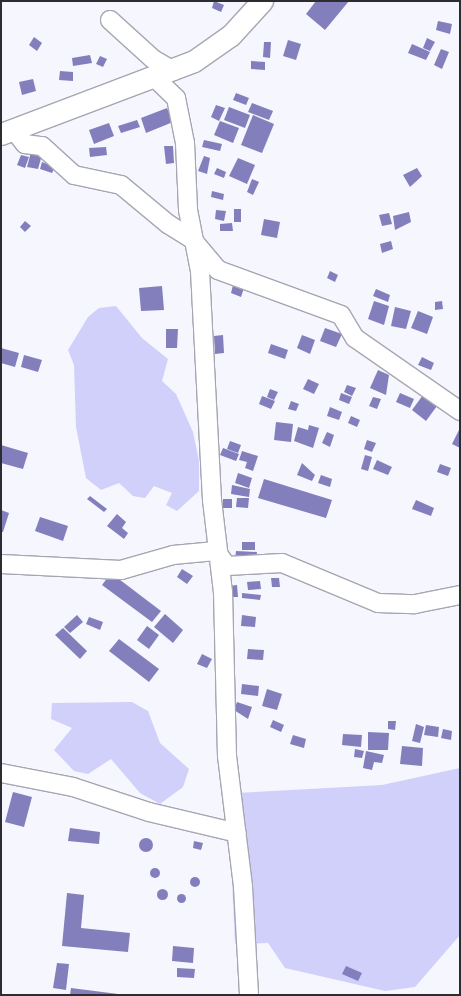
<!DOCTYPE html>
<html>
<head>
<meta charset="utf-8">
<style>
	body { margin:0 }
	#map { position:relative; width:461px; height:996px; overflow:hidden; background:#f6f6fe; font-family:Roboto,sans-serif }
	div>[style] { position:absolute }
	.green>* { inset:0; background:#d0d0fa }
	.building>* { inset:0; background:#837fbc }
	.round { border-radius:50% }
	.roads { filter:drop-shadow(1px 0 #a6a6b3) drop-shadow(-1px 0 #a6a6b3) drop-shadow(0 1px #a6a6b3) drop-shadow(0 -1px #a6a6b3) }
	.minor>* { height:18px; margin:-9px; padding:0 9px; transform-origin:9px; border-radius:9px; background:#fff }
	.tertiary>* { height:21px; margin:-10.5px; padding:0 10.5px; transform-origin:10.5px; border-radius:10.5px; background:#fff }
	span { translate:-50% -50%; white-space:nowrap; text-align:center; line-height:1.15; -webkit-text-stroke:5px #fff; paint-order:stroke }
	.frame { position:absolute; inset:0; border:2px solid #2c2c31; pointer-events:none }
</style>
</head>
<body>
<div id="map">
	<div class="green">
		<i style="clip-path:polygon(116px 306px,142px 338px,168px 359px,162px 381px,176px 394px,193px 432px,199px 461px,199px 491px,177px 511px,166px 505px,172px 493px,154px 486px,145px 498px,133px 496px,119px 483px,101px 490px,86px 478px,76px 427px,74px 365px,68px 350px,88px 317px,99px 308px)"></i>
		<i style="clip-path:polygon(132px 702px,148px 711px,160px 743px,189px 769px,183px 787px,160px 804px,140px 793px,111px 759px,88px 774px,74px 771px,54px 750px,72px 728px,51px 719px,52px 703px)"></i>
		<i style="clip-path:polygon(460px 768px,460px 935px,415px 987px,385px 991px,285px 968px,268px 943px,235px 944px,230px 836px,237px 793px,382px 785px)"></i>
	</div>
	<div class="building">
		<i style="clip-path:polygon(214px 1px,224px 5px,221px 12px,212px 8px)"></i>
		<i style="clip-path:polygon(316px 1px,349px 1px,325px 30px,306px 14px)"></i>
		<i style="clip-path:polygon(438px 21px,452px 24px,450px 34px,436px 30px)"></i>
		<i style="clip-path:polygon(34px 37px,42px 43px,37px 51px,29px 45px)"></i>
		<i style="clip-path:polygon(427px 38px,435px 42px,430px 51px,423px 48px)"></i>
		<i style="clip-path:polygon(288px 40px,301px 44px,296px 60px,283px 56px)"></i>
		<i style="clip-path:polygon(264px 42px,271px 42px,270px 58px,263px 57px)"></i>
		<i style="clip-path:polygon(412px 44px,430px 52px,426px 60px,408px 53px)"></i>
		<i style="clip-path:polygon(441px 49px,449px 52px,442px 69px,434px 65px)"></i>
		<i style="clip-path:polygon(90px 55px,92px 63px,73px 66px,72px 58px)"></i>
		<i style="clip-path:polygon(100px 56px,107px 59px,103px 67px,96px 64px)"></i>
		<i style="clip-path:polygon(251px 61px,265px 62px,265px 70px,251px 69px)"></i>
		<i style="clip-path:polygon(60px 71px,73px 72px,73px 81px,59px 80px)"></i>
		<i style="clip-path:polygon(33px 79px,36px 91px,22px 95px,19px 82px)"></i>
		<i style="clip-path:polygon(236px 93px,249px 98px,246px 105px,233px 100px)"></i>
		<i style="clip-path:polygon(252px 103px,273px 111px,269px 120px,248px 112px)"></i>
		<i style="clip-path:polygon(216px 105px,225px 108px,219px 121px,211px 117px)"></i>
		<i style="clip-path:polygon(229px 107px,250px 115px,245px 128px,224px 120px)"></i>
		<i style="clip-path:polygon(167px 108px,173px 122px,146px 133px,141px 118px)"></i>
		<i style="clip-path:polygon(253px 115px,274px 124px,262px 153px,241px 145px)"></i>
		<i style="clip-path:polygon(137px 120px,140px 127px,121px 133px,118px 126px)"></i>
		<i style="clip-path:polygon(220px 121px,239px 128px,233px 143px,214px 135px)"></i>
		<i style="clip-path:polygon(109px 123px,114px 136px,94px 144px,89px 130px)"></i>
		<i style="clip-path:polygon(204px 140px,222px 144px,220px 151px,202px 147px)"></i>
		<i style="clip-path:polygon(164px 146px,173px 146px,174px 163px,166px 164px)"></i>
		<i style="clip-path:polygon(106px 147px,107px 155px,90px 157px,89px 148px)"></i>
		<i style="clip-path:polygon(31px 152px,42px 155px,38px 169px,27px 167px)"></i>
		<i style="clip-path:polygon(21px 155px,29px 157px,25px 168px,17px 165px)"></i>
		<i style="clip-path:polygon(204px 156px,210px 158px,207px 174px,198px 171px)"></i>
		<i style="clip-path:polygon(238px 158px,255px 165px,247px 184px,229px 176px)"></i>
		<i style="clip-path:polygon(42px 162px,55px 167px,52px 173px,40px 169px)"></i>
		<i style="clip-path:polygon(217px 168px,226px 172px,224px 178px,214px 174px)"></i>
		<i style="clip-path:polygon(417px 168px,422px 176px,410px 187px,403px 175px)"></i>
		<i style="clip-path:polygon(252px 179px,259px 182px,253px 195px,247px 192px)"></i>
		<i style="clip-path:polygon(212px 191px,224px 194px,223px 200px,211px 197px)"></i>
		<i style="clip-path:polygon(234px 209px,241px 209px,241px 222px,234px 222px)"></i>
		<i style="clip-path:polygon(216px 210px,226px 211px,224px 221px,215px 219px)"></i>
		<i style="clip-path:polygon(409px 212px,411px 222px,395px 230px,393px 216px)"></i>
		<i style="clip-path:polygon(389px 213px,392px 224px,382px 226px,379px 215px)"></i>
		<i style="clip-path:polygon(264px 219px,280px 222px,277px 238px,261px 235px)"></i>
		<i style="clip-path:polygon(25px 221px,31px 226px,25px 232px,20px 227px)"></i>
		<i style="clip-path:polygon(232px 223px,233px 231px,220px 231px,220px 224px)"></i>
		<i style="clip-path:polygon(391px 241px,393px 249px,382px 253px,380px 244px)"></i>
		<i style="clip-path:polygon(330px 271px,338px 275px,335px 282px,327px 278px)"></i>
		<i style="clip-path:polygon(233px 285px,244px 288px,241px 297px,231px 293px)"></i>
		<i style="clip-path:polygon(162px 286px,164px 310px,141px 311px,139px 288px)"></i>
		<i style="clip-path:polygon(376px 289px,390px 295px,388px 302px,373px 296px)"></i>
		<i style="clip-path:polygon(374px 301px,389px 306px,384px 325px,368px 319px)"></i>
		<i style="clip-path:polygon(442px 301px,443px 309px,435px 310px,435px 302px)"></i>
		<i style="clip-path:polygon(395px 307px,411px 311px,406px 329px,391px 326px)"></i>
		<i style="clip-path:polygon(418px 311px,433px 317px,427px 334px,411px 328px)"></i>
		<i style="clip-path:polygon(325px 328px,342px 334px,336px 347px,320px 341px)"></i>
		<i style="clip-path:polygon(166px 329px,178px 329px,177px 348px,166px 348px)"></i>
		<i style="clip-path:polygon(223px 335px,224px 353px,215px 354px,214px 336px)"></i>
		<i style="clip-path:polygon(302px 335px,315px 340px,310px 354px,297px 348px)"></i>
		<i style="clip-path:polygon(271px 344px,288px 350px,285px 359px,268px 353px)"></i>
		<i style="clip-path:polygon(1px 348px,19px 353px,15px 367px,1px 363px)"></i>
		<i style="clip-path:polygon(24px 355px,42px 360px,38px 372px,21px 367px)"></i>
		<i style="clip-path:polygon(422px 357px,434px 363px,431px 370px,418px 365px)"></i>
		<i style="clip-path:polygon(378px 370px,389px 375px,386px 395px,370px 388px)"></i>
		<i style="clip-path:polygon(308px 379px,319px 384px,314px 394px,303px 389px)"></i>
		<i style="clip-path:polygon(347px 385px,356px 388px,352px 396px,344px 392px)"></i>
		<i style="clip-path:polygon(270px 389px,278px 392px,274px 400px,267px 397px)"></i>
		<i style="clip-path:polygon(341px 393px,352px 397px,349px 404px,339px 400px)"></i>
		<i style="clip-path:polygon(400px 393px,414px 399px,410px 408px,396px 402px)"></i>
		<i style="clip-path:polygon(423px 395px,437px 406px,426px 421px,412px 410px)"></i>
		<i style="clip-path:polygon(262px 396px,275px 401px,271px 409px,259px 404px)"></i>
		<i style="clip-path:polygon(373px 397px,381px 399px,377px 409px,369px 406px)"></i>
		<i style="clip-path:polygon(291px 401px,299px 404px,296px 411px,288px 409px)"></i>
		<i style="clip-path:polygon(330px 407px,342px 412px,339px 420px,327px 416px)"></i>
		<i style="clip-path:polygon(351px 416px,360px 420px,357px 427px,348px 423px)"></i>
		<i style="clip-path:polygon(276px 422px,293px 424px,291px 442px,274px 440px)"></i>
		<i style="clip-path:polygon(309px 425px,319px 428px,313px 448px,294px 441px,298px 427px,308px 430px)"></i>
		<i style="clip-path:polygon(460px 428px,460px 448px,452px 444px)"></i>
		<i style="clip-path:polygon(327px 432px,334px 435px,330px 447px,322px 443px)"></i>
		<i style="clip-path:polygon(367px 440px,376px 443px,372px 452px,364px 449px)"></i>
		<i style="clip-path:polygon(230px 441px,241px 445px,238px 453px,227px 449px)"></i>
		<i style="clip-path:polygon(1px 445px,28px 453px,23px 469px,1px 463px)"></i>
		<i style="clip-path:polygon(223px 448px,239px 454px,236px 461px,220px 455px)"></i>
		<i style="clip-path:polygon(242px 451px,258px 456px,253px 471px,245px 468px,247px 462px,239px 460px)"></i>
		<i style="clip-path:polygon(365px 455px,372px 457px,368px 471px,361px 469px)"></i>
		<i style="clip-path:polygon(377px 460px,392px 467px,388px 475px,373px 469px)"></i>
		<i style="clip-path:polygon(302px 463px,315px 475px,312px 481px,297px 475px)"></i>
		<i style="clip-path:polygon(440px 464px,451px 468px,448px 476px,437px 472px)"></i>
		<i style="clip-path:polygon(238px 473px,252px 478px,249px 488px,235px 483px)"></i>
		<i style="clip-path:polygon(321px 475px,332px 479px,330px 487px,318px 483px)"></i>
		<i style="clip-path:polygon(264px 479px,332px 500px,326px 518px,258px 498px)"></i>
		<i style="clip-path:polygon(232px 485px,250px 489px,249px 497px,231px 494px)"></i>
		<i style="clip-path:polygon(90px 496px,107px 509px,104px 512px,87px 499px)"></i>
		<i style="clip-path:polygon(237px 498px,249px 498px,248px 508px,236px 507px)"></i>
		<i style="clip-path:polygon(223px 499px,232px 499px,232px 508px,223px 508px)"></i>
		<i style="clip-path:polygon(416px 500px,434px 508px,431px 516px,412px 509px)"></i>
		<i style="clip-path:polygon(1px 510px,9px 513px,3px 532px,1px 532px)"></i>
		<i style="clip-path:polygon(117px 514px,126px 522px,122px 528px,128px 533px,124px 539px,107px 526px)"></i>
		<i style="clip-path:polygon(40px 517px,68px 526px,63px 541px,35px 531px)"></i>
		<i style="clip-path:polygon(242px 542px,255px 542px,255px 550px,242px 550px)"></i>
		<i style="clip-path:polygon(236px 551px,257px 552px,256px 561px,235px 559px)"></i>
		<i style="clip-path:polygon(182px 569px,193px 576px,187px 584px,177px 577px)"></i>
		<i style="clip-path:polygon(111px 573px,161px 611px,152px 622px,102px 585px)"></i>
		<i style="clip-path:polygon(271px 578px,279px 578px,280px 587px,272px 587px)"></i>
		<i style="clip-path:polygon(260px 581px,261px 589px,248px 590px,247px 582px)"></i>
		<i style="clip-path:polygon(237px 585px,238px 597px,230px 597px,229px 586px)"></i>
		<i style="clip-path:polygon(242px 593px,261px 595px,260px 600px,242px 598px)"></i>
		<i style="clip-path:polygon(165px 614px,183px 630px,173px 643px,154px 627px)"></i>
		<i style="clip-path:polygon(77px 615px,83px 622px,70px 633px,64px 627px)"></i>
		<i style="clip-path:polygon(242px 615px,256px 617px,255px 627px,241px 626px)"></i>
		<i style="clip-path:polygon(89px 617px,103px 622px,100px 630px,86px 624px)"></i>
		<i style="clip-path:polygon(147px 626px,159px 635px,149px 649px,137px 640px)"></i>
		<i style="clip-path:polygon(63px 628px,87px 651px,80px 659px,55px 635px)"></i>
		<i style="clip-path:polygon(119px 639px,159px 669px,149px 682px,109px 651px)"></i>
		<i style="clip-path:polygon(248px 649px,264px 650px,263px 660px,247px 659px)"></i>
		<i style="clip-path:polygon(202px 654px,212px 659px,207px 668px,197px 664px)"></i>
		<i style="clip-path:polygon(242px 684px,259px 686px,258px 696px,241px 694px)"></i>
		<i style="clip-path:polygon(267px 689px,282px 694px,277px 710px,262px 706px)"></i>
		<i style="clip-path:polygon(237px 702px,252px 707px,248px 719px,234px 710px)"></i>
		<i style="clip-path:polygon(273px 720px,284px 725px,281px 732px,270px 727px)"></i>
		<i style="clip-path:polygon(388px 721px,396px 721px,395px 730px,388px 729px)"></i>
		<i style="clip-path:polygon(416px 724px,424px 727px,420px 743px,412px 741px)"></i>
		<i style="clip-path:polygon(426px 725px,439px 727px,438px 737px,424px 735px)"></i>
		<i style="clip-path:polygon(443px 729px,452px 731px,451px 740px,441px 738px)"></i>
		<i style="clip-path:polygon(368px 732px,389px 733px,388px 750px,368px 750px)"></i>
		<i style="clip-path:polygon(343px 734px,362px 735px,361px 747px,342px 745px)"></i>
		<i style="clip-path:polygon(293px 735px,306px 739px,304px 748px,290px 744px)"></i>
		<i style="clip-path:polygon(402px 746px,423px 748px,422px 766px,400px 764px)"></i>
		<i style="clip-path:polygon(355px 749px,364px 751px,362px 758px,354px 757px)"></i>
		<i style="clip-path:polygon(366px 751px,384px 755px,382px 763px,374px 762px,372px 770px,363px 768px)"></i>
		<i style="clip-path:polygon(13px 792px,32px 797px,24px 827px,5px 822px)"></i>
		<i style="clip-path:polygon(70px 828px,100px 832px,99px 844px,68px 841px)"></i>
		<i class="round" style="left:139px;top:838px;width:14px;height:14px"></i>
		<i style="clip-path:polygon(194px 841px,203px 843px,201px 850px,193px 848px)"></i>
		<i class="round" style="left:150px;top:868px;width:10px;height:10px"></i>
		<i class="round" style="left:190px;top:877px;width:10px;height:10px"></i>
		<i class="round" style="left:156.5px;top:888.5px;width:11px;height:11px"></i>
		<i style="clip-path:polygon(67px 893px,84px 895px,81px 928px,130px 933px,128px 952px,62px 946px)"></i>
		<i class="round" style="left:176.5px;top:893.5px;width:9px;height:9px"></i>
		<i style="clip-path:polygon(173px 946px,194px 948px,193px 963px,172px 961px)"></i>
		<i style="clip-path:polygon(57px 963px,69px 964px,66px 990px,53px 988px)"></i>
		<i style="clip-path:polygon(346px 966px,362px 973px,358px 981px,342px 974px)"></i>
		<i style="clip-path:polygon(177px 968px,195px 969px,194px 978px,177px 977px)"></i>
		<i style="clip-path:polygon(71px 988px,118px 994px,118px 995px,70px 995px)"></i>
	</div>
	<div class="roads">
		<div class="minor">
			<i style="left:110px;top:20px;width:58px;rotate:42.2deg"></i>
			<i style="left:153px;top:59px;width:24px;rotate:30deg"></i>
			<i style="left:153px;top:76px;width:32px;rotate:44deg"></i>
			<i style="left:176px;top:98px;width:46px;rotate:78.7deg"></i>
			<i style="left:185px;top:143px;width:67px;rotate:87.4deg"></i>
			<i style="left:188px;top:210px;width:62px;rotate:78.9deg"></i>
			<i style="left:200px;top:271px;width:229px;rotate:87deg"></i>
			<i style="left:212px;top:500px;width:93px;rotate:83.2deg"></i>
			<i style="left:223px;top:592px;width:164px;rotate:88.6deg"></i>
			<i style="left:227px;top:756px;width:132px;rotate:83deg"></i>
			<i style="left:243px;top:887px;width:108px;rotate:86.8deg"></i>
			<i style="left:14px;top:130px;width:18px;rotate:52deg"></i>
			<i style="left:25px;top:144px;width:17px;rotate:7deg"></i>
			<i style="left:42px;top:146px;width:43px;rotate:42.2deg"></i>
			<i style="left:74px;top:175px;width:48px;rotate:12deg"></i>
			<i style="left:121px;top:185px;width:61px;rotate:39.7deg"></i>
			<i style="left:168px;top:224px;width:28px;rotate:32deg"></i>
			<i style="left:192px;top:239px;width:40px;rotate:50deg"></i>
			<i style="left:218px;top:270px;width:131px;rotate:20.1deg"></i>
			<i style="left:341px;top:315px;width:27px;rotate:59deg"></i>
			<i style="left:355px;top:338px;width:128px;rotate:34.8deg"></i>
			<i style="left:1px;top:564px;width:120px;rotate:2.9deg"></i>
			<i style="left:121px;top:570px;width:54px;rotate:-16.1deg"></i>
			<i style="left:173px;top:555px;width:43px;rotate:-5.3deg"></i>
			<i style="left:216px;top:551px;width:19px;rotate:54deg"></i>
			<i style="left:227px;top:566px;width:55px;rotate:-3.1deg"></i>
			<i style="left:282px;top:563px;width:104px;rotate:22.6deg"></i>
			<i style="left:378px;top:603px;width:37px;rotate:2deg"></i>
			<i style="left:415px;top:604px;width:46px;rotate:-11.3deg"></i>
			<i style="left:1px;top:773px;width:73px;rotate:11deg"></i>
			<i style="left:73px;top:787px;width:80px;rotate:18.2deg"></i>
			<i style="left:149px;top:812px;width:90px;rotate:13.4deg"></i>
		</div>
		<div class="tertiary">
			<i style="left:1px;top:134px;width:206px;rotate:-20.7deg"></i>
			<i style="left:194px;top:61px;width:45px;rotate:-35.1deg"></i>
			<i style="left:231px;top:35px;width:46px;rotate:-47.6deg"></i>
		</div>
	</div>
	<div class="frame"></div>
</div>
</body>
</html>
